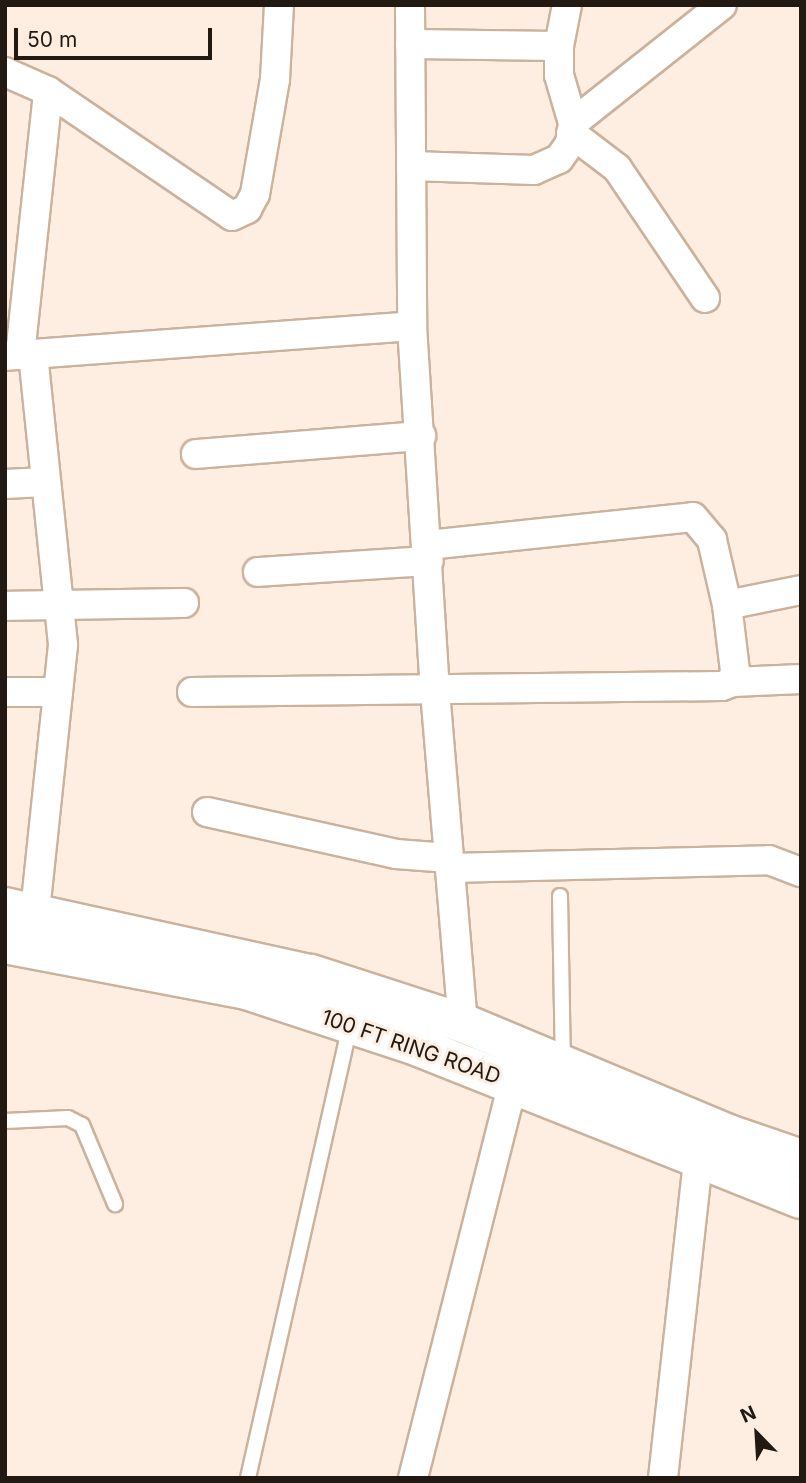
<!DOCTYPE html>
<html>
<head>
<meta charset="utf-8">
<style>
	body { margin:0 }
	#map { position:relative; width:806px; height:1483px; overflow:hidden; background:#feeee1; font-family:Inter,sans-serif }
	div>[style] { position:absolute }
	.roads { filter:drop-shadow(2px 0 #cab29d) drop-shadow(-2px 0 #cab29d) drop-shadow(0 2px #cab29d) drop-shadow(0 -2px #cab29d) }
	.lane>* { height:14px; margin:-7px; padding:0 7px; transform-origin:7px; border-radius:7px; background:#fff }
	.street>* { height:28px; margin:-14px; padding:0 14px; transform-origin:14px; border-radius:14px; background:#fff }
	.primary>* { height:38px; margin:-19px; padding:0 19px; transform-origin:19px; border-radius:19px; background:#fff }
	span { translate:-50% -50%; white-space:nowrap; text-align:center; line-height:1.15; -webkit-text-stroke:6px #feeee1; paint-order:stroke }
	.street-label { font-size:21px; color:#221912 }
	.frame { position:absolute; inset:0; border:7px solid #221912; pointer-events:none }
	.north { position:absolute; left:722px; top:1399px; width:70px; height:70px; -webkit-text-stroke:5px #feeee1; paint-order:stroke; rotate:336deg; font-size:19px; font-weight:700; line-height:28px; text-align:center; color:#221912 }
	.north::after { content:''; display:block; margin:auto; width:24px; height:32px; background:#221912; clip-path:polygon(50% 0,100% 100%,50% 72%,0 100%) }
	.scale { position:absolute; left:14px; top:28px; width:198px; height:32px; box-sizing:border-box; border:4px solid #221912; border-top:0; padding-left:9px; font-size:21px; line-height:24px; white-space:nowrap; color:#221912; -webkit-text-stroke:5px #feeee1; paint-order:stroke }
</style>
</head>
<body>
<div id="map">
	<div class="roads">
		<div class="lane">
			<i style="left:560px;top:896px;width:166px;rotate:89deg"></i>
			<i style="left:5px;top:1121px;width:63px;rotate:-2.7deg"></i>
			<i style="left:68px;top:1118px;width:16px;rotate:27deg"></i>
			<i style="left:82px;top:1125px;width:86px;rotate:67.3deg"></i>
			<i style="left:248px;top:1478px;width:464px;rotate:-77.3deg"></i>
		</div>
		<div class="street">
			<i style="left:410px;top:5px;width:321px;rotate:89.6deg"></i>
			<i style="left:412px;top:326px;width:366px;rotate:86.4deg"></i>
			<i style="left:435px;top:691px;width:333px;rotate:85.2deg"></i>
			<i style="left:410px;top:44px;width:149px;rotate:0.8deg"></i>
			<i style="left:5px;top:72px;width:47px;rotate:23.8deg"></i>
			<i style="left:48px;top:91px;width:222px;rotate:34.2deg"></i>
			<i style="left:232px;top:216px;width:17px;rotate:-25deg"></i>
			<i style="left:247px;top:209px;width:17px;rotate:-62deg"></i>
			<i style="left:255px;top:194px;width:117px;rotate:-80.1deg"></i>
			<i style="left:275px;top:79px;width:74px;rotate:-86.9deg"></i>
			<i style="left:573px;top:123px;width:190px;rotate:-38.4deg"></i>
			<i style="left:571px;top:133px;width:58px;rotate:37.3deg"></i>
			<i style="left:617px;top:168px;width:157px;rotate:55.9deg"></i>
			<i style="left:411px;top:166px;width:123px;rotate:1.9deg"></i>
			<i style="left:534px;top:170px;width:27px;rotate:-24deg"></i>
			<i style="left:559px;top:159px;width:19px;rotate:-55deg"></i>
			<i style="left:570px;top:143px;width:20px;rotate:-81deg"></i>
			<i style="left:573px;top:123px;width:50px;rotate:-106.3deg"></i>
			<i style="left:559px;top:75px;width:29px;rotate:-90deg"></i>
			<i style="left:559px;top:46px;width:42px;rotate:-79deg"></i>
			<i style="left:33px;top:354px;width:293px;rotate:84.1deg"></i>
			<i style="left:63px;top:645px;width:268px;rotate:96deg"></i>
			<i style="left:20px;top:355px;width:265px;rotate:-83.9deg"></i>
			<i style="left:5px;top:356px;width:408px;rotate:-4.2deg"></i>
			<i style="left:196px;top:454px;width:226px;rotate:-4.6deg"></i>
			<i style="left:5px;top:484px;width:40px;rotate:-2.9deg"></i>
			<i style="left:428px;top:545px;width:266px;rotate:-6deg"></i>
			<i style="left:693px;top:517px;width:30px;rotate:50deg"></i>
			<i style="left:712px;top:540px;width:67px;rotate:77deg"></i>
			<i style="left:258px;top:572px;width:171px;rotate:-3.7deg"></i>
			<i style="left:5px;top:606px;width:179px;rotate:-1deg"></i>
			<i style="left:733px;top:682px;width:68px;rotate:-2.5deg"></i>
			<i style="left:5px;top:692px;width:53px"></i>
			<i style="left:192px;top:692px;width:530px;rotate:-0.65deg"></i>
			<i style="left:722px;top:686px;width:12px;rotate:-20deg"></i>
			<i style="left:733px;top:682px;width:11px;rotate:-80deg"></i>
			<i style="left:735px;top:671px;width:66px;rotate:-96.9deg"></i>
			<i style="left:727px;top:605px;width:76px;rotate:-11.5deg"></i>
			<i style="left:207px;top:812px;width:194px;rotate:12.5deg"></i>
			<i style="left:396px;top:854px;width:53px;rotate:4.3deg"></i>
			<i style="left:450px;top:868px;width:319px;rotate:-1.4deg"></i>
			<i style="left:769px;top:860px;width:34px;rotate:21deg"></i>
			<i style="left:413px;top:1478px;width:407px;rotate:-75.8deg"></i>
			<i style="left:663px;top:1478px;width:320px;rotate:-83.7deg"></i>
		</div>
		<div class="primary">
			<i style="left:5px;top:907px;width:313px;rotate:12.4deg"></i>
			<i style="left:311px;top:974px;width:160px;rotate:17.9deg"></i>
			<i style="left:463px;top:1023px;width:287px;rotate:22.7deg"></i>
			<i style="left:728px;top:1134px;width:77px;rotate:18.9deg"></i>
			<i style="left:5px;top:944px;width:245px;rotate:10.8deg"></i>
			<i style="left:246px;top:990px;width:182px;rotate:18.2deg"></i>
			<i style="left:419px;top:1047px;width:411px;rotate:21.7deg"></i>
		</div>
	</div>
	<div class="street-label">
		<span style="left:411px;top:1047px;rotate:19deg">100 FT RING ROAD</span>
	</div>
	<div class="frame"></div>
	<div class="north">N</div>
	<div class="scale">50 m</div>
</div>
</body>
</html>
